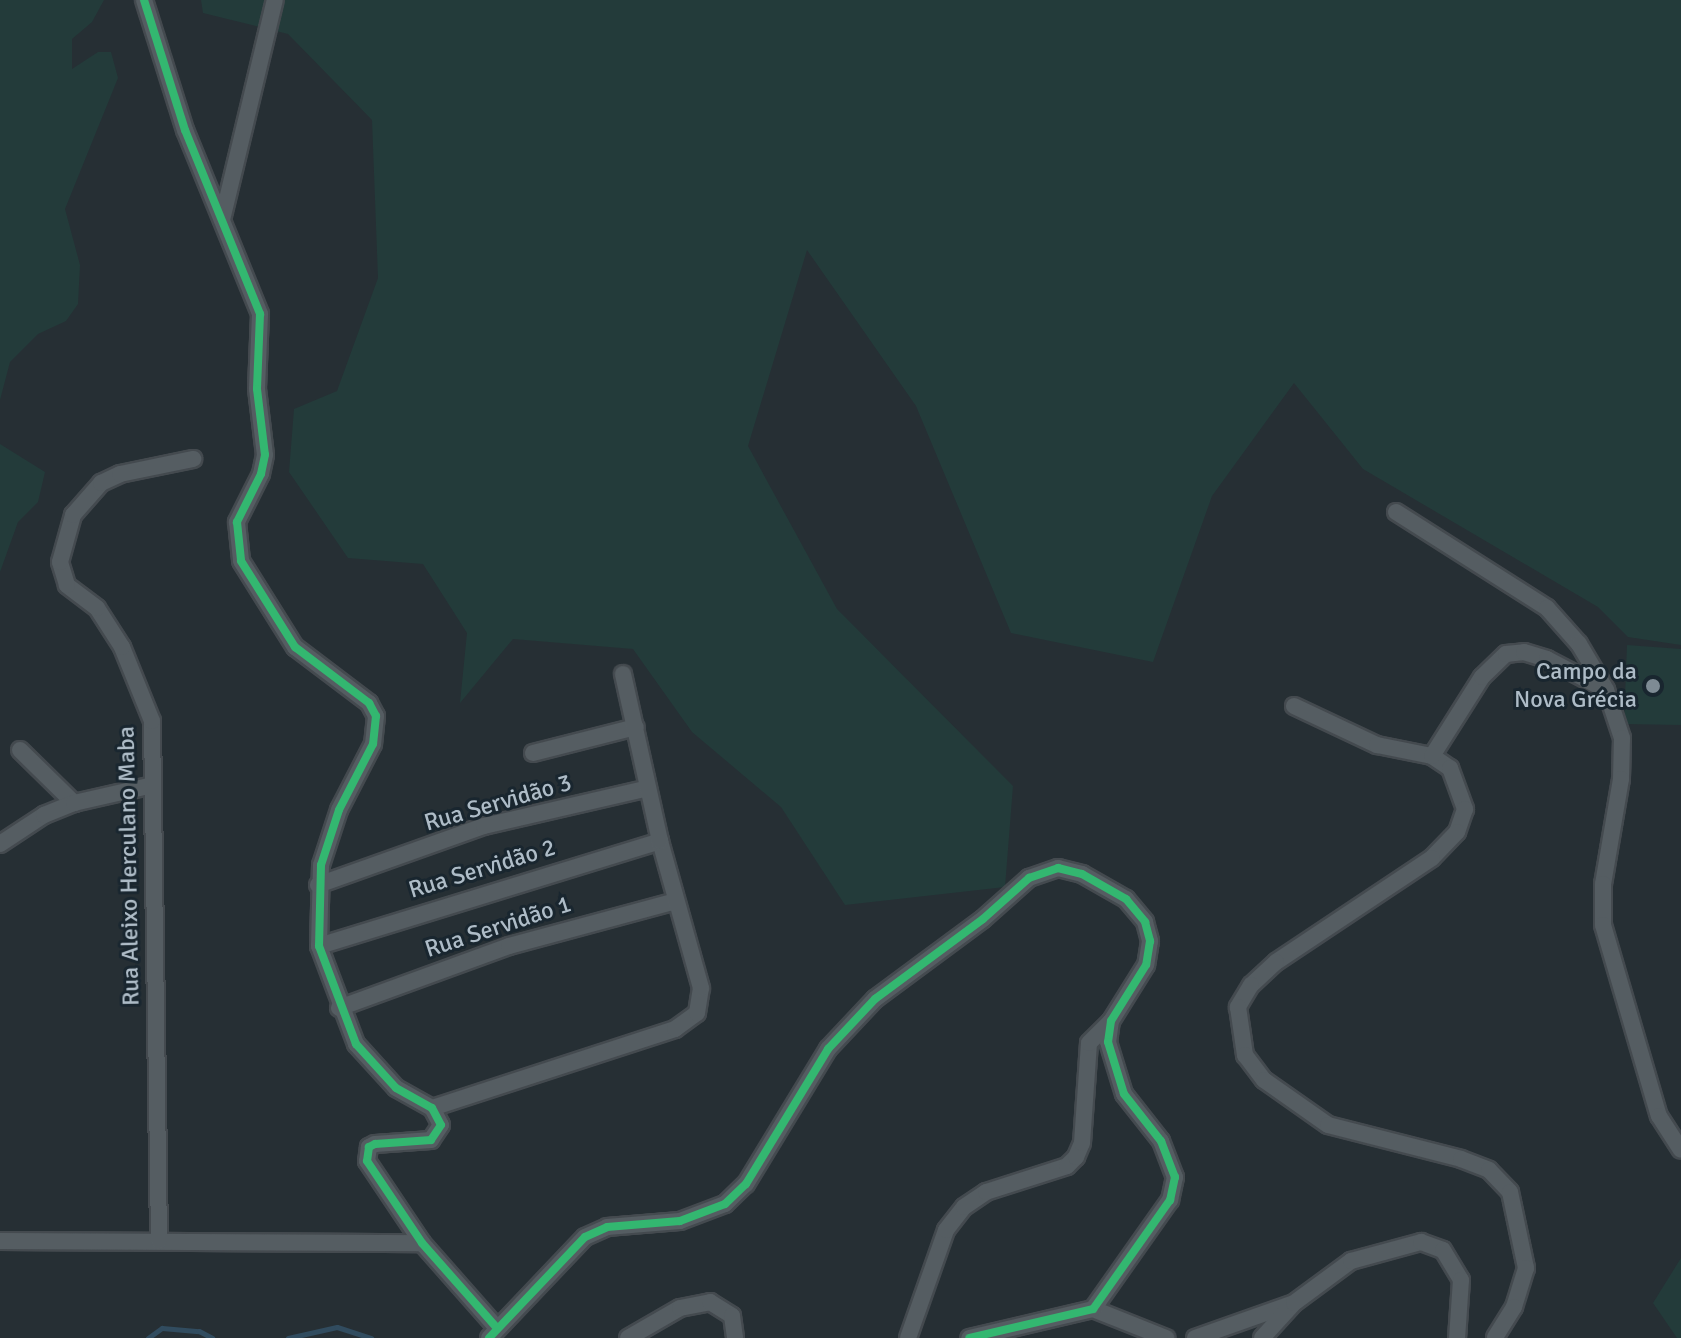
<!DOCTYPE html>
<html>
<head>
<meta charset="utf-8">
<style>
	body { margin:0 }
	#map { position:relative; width:1681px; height:1338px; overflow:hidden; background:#262f34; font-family:Signika,sans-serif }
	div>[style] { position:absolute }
	.green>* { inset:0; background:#233b3a }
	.stream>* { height:5px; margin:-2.5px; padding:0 2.5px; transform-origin:2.5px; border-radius:2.5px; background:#314c5f }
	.roads { filter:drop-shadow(2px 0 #444a4f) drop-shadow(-2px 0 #444a4f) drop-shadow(0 2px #444a4f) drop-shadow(0 -2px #444a4f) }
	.minor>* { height:16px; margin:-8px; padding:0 8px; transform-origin:8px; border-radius:8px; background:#555d62 }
	.cycleway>* { height:8px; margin:-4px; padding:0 4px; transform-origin:4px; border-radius:4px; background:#33b770 }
	.dots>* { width:22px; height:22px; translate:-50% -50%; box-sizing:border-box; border:4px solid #19262f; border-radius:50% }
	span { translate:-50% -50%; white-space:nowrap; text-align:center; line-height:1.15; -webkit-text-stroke:6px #19262f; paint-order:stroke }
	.poi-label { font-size:24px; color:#aebcc7 }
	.right { translate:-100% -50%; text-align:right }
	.street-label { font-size:24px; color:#aebcc7 }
</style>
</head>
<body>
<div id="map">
	<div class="green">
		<i style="clip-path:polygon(0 0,104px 0,92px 22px,72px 39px,72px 69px,98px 52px,111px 52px,118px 78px,65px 209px,80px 265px,78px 304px,66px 321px,38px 334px,10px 362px,0 400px)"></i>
		<i style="clip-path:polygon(201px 0,1681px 0,1681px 645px,1628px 637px,1598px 607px,1363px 469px,1294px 383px,1212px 496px,1153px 662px,1011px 633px,916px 406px,807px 250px,748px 446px,837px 609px,1013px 786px,1005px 887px,845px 905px,781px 807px,692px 732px,633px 649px,513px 639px,460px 703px,467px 633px,423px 564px,348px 558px,289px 472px,294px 409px,337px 391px,378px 278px,372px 120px,288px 34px,203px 13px)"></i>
		<i style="clip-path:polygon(0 444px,45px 472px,38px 502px,18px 522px,0 572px)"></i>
		<i style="clip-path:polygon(1627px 645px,1681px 649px,1681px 725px,1624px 724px)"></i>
		<i style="clip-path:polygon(1681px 1258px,1681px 1338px,1677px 1338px,1653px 1303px)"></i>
	</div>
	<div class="stream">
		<i style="left:148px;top:1338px;width:17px;rotate:-36deg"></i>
		<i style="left:162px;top:1328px;width:37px;rotate:5deg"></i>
		<i style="left:199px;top:1331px;width:15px;rotate:28deg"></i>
		<i style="left:288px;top:1338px;width:50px;rotate:-12.7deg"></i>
		<i style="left:337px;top:1327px;width:36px;rotate:18deg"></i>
	</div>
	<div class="roads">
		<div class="minor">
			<i style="left:144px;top:0;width:136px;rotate:72.5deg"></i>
			<i style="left:185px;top:130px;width:199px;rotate:67.8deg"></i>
			<i style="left:260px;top:314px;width:75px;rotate:92.3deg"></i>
			<i style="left:257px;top:389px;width:66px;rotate:83.1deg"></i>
			<i style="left:265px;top:455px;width:19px;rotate:102deg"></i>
			<i style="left:261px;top:474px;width:54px;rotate:116.6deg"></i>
			<i style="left:237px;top:522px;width:39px;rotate:84deg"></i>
			<i style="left:241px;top:561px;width:102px;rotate:57.9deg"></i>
			<i style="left:295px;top:647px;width:93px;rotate:37.1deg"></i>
			<i style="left:369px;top:703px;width:15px;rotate:62deg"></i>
			<i style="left:376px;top:716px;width:28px;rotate:96deg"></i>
			<i style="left:373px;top:744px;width:74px;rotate:117.3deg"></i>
			<i style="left:339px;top:810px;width:58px;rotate:108.1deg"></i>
			<i style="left:321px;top:865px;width:81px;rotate:91.4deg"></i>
			<i style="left:319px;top:946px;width:105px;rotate:69.3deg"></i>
			<i style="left:356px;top:1044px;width:59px;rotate:47.7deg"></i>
			<i style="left:396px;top:1088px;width:41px;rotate:29.1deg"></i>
			<i style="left:432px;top:1108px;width:19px;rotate:62deg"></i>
			<i style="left:441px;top:1125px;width:18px;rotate:124deg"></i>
			<i style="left:431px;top:1140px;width:56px;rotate:175.9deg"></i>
			<i style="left:375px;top:1144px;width:7px;rotate:153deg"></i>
			<i style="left:369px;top:1147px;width:14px;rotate:98deg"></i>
			<i style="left:367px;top:1161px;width:99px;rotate:56.1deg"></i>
			<i style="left:422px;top:1243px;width:113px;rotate:48.6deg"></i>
			<i style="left:222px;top:220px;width:226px;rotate:-76.5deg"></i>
			<i style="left:1396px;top:512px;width:179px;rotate:32.4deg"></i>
			<i style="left:1547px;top:608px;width:48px;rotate:48.4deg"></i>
			<i style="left:1579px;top:644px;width:51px;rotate:59.4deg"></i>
			<i style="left:1294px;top:706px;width:92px;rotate:25.2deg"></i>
			<i style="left:1377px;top:745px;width:56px;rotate:11.3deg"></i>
			<i style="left:1432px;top:756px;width:22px;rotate:34deg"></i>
			<i style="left:1450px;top:768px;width:44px;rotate:69.9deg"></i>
			<i style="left:1465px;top:809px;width:24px;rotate:109deg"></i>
			<i style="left:1457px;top:832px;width:36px;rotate:134deg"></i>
			<i style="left:1432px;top:858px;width:187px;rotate:146.3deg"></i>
			<i style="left:1276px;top:962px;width:34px;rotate:137deg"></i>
			<i style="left:1251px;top:985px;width:26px;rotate:121deg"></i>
			<i style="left:1238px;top:1007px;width:49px;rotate:81.7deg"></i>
			<i style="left:1245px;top:1055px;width:31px;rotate:53deg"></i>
			<i style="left:1264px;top:1080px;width:78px;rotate:35.1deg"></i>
			<i style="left:1328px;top:1125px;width:137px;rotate:14.3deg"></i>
			<i style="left:1461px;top:1159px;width:30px;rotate:21deg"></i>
			<i style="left:1489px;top:1170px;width:30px;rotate:46deg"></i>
			<i style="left:1510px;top:1192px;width:78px;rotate:78.1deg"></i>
			<i style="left:1526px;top:1268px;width:41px;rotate:107.1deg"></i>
			<i style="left:1514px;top:1307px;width:36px;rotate:122deg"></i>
			<i style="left:20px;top:750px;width:76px;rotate:44.5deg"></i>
			<i style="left:533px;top:753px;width:106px;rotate:-14.2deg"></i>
			<i style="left:1432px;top:756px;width:93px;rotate:-57.7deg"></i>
			<i style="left:1482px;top:677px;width:33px;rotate:-44deg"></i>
			<i style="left:1506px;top:654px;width:18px;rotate:-6deg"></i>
			<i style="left:1524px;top:652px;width:24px;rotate:17deg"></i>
			<i style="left:1547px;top:659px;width:67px;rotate:27.7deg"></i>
			<i style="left:1606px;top:690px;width:51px;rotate:71.6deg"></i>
			<i style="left:1622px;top:738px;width:41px;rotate:91.4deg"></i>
			<i style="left:1621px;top:779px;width:107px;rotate:99.7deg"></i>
			<i style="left:1603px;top:884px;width:41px;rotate:90deg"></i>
			<i style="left:1603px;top:925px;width:199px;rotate:73.7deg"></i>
			<i style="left:1659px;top:1116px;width:40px;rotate:57.1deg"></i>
			<i style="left:0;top:844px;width:53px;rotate:-33.4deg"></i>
			<i style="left:44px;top:815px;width:32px;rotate:-22deg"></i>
			<i style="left:74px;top:803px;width:81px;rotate:-12.8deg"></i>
			<i style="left:318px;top:885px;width:176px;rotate:-19.6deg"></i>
			<i style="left:484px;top:826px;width:168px;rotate:-13deg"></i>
			<i style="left:319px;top:946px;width:357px;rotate:-17.1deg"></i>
			<i style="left:339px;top:1008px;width:181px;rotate:-20deg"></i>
			<i style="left:509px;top:946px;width:173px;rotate:-15.1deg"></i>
			<i style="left:432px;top:1108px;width:256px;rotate:-18deg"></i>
			<i style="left:675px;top:1029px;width:27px;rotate:-36deg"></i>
			<i style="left:697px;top:1013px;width:25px;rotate:-81deg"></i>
			<i style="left:701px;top:988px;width:153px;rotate:-105.6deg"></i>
			<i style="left:660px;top:841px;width:171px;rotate:-102.5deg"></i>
			<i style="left:0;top:1241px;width:422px;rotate:0.3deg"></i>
			<i style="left:159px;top:1241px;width:520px;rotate:-90.77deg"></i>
			<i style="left:152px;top:721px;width:80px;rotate:-112.1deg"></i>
			<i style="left:122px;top:647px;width:46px;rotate:-122.7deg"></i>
			<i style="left:97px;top:608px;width:38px;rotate:-143deg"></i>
			<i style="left:67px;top:585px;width:24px;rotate:-107deg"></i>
			<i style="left:60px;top:562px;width:49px;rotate:-74.5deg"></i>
			<i style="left:73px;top:515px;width:43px;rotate:-48.8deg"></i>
			<i style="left:101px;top:483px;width:21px;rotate:-25deg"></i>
			<i style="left:120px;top:474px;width:75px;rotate:-11.6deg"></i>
			<i style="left:1093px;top:1309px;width:79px;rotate:21.7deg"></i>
			<i style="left:489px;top:1338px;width:139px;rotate:-46.5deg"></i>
			<i style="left:585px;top:1237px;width:24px;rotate:-24deg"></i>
			<i style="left:607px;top:1227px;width:73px;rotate:-4.7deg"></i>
			<i style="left:680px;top:1221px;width:48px;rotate:-20.7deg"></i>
			<i style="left:725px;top:1204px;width:29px;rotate:-44deg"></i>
			<i style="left:746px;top:1184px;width:158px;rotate:-58.7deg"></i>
			<i style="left:828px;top:1049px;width:69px;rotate:-46.8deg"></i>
			<i style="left:875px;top:999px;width:134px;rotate:-36.5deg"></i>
			<i style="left:983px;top:919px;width:62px;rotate:-41.7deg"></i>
			<i style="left:1029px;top:878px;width:31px;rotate:-19deg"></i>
			<i style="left:1058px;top:868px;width:25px;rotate:14deg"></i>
			<i style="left:1082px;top:874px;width:51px;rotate:29.6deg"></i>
			<i style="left:1126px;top:899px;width:30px;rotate:50deg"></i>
			<i style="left:1145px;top:922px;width:20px;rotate:75deg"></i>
			<i style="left:1150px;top:941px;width:24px;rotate:99deg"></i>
			<i style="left:1146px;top:965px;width:66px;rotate:122deg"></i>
			<i style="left:1111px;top:1021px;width:21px;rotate:98deg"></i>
			<i style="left:1108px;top:1042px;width:54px;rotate:72.9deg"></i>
			<i style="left:1124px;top:1094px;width:60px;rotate:51.8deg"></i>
			<i style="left:1161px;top:1141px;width:39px;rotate:69deg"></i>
			<i style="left:1175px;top:1177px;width:24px;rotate:102deg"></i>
			<i style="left:1170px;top:1200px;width:133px;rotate:125.2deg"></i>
			<i style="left:1093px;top:1309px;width:127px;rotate:166.8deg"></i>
			<i style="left:628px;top:1338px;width:60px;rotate:-30deg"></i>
			<i style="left:680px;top:1308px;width:31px;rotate:-11deg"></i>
			<i style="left:710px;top:1302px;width:26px;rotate:32deg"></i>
			<i style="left:732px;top:1316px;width:22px;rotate:82deg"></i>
			<i style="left:908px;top:1338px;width:114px;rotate:-70.6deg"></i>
			<i style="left:946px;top:1230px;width:29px;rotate:-52deg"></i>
			<i style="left:964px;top:1207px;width:27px;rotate:-34deg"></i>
			<i style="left:986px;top:1192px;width:85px;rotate:-17.8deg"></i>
			<i style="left:1067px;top:1166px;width:13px;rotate:-45deg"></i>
			<i style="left:1076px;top:1157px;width:15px;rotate:-67deg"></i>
			<i style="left:1082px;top:1143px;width:100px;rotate:-86deg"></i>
			<i style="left:1089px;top:1043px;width:31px;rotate:-45deg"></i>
			<i style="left:1195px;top:1338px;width:102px;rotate:-19.5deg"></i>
			<i style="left:1262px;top:1338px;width:47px;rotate:-47.6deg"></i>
			<i style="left:1294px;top:1303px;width:71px;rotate:-36.4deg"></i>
			<i style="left:1351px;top:1261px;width:73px;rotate:-15.2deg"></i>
			<i style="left:1421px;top:1242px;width:23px;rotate:20deg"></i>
			<i style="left:1443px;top:1250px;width:35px;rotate:59deg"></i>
			<i style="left:1461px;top:1280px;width:58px;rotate:93.9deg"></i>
		</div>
	</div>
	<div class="cycleway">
		<i style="left:144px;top:0;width:136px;rotate:72.5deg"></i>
		<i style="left:185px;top:130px;width:199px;rotate:67.8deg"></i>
		<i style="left:260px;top:314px;width:75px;rotate:92.3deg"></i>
		<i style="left:257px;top:389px;width:66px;rotate:83.1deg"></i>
		<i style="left:265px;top:455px;width:19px;rotate:102deg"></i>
		<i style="left:261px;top:474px;width:54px;rotate:116.6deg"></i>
		<i style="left:237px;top:522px;width:39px;rotate:84deg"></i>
		<i style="left:241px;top:561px;width:102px;rotate:57.9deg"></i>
		<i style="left:295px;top:647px;width:93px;rotate:37.1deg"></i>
		<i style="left:369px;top:703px;width:15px;rotate:62deg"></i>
		<i style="left:376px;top:716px;width:28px;rotate:96deg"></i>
		<i style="left:373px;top:744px;width:74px;rotate:117.3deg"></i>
		<i style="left:339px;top:810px;width:58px;rotate:108.1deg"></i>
		<i style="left:321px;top:865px;width:81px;rotate:91.4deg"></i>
		<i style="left:319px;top:946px;width:105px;rotate:69.3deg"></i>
		<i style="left:356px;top:1044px;width:59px;rotate:47.7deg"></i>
		<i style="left:396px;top:1088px;width:41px;rotate:29.1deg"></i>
		<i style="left:432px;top:1108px;width:19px;rotate:62deg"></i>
		<i style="left:441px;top:1125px;width:18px;rotate:124deg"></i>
		<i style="left:431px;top:1140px;width:56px;rotate:175.9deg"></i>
		<i style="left:375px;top:1144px;width:7px;rotate:153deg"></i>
		<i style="left:369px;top:1147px;width:14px;rotate:98deg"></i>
		<i style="left:367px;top:1161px;width:99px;rotate:56.1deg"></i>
		<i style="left:422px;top:1243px;width:113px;rotate:48.6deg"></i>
		<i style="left:489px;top:1338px;width:139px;rotate:-46.5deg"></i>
		<i style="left:585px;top:1237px;width:24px;rotate:-24deg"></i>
		<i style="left:607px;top:1227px;width:73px;rotate:-4.7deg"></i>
		<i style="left:680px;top:1221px;width:48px;rotate:-20.7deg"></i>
		<i style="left:725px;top:1204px;width:29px;rotate:-44deg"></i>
		<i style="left:746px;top:1184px;width:158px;rotate:-58.7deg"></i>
		<i style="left:828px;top:1049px;width:69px;rotate:-46.8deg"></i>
		<i style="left:875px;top:999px;width:134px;rotate:-36.5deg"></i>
		<i style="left:983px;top:919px;width:62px;rotate:-41.7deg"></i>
		<i style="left:1029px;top:878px;width:31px;rotate:-19deg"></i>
		<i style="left:1058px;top:868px;width:25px;rotate:14deg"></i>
		<i style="left:1082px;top:874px;width:51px;rotate:29.6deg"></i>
		<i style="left:1126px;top:899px;width:30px;rotate:50deg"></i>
		<i style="left:1145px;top:922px;width:20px;rotate:75deg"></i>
		<i style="left:1150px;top:941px;width:24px;rotate:99deg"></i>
		<i style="left:1146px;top:965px;width:66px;rotate:122deg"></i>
		<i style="left:1111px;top:1021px;width:21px;rotate:98deg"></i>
		<i style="left:1108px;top:1042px;width:54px;rotate:72.9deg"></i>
		<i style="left:1124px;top:1094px;width:60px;rotate:51.8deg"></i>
		<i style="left:1161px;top:1141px;width:39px;rotate:69deg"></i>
		<i style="left:1175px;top:1177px;width:24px;rotate:102deg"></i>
		<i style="left:1170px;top:1200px;width:133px;rotate:125.2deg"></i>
		<i style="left:1093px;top:1309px;width:127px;rotate:166.8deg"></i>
	</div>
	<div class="dots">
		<i style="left:1653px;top:686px;background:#7e8b94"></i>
	</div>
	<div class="poi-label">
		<span class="right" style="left:1637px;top:686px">Campo da<br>Nova Grécia</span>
	</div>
	<div class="street-label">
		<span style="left:498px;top:803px;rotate:-16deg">Rua Servidão 3</span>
		<span style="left:129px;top:866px;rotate:-91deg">Rua Aleixo Herculano Maba</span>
		<span style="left:482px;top:869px;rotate:-17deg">Rua Servidão 2</span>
		<span style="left:498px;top:927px;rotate:-18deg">Rua Servidão 1</span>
	</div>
</div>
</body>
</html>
